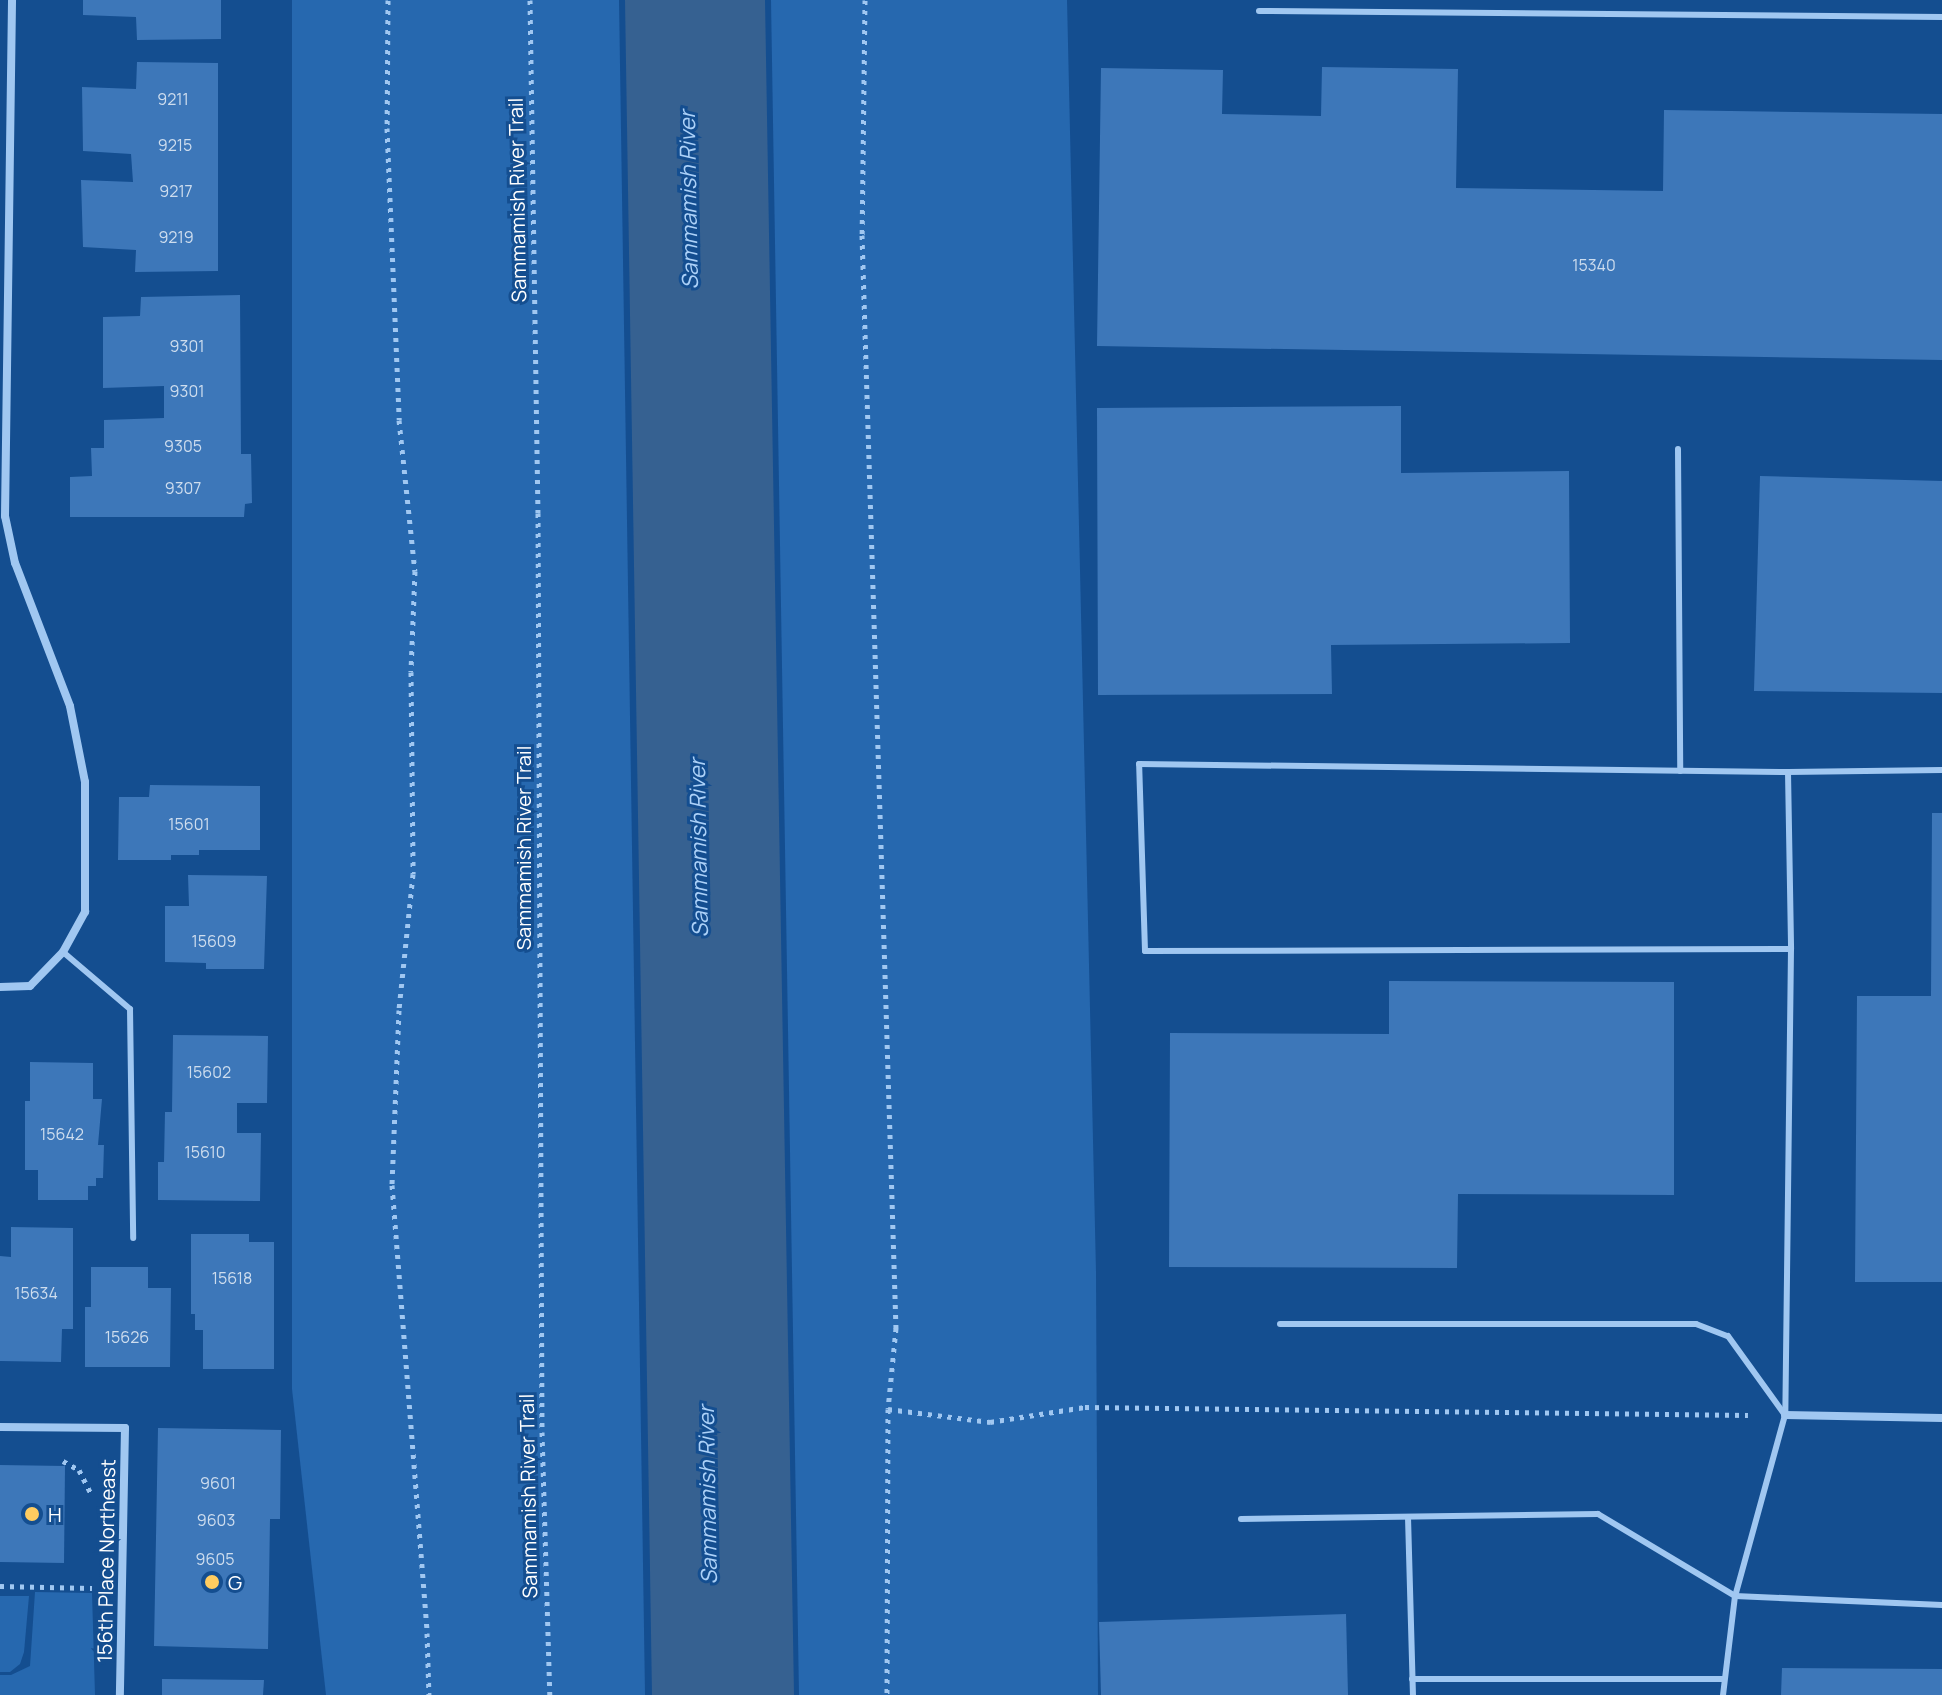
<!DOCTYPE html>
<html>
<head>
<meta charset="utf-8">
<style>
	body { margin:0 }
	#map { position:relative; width:1942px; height:1695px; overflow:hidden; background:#144e90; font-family:Manrope,sans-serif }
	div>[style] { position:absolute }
	.green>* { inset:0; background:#2668af }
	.water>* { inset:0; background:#366191 }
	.building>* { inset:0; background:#3d77b9 }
	.path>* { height:5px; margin-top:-2.5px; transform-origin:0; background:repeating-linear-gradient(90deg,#a0c7f1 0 4px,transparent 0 10px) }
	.lane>* { height:6px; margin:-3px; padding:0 3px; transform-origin:3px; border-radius:3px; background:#a0c7f1 }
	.street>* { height:8px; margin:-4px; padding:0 4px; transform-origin:4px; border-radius:4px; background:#a0c7f1 }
	.dots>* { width:22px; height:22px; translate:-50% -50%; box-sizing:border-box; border:4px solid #144e90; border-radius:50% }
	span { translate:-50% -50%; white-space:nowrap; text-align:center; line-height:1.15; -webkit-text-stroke:6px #144e90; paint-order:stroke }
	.number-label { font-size:16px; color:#ceddee }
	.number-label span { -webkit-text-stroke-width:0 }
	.street-label { font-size:20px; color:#fff }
	.poi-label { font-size:20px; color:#fff }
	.left { translate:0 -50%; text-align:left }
	.water-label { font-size:22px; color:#acd1f8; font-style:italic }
</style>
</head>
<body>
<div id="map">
	<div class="green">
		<i style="clip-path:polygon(292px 0,619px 0,645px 1695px,326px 1695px,292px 1389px)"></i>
		<i style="clip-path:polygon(771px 0,1067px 0,1096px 1272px,1098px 1695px,799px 1695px)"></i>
		<i style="clip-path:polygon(35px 1592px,92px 1593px,95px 1695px,0 1695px,0 1675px,11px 1675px,30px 1666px)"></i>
		<i style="clip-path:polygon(0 1596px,29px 1596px,24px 1652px,20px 1664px,10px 1672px,0 1672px)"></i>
	</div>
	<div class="water">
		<i style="clip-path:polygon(625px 0,765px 0,794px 1695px,652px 1695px)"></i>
	</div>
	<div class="building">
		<i style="clip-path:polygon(83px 0,221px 0,221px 39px,137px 40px,136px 17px,83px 15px)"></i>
		<i style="clip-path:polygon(137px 62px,218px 63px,218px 271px,135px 272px,136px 250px,83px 247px,81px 180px,133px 182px,131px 154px,83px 151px,82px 87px,136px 89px)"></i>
		<i style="clip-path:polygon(1322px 67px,1458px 69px,1456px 188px,1663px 191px,1664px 110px,1942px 114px,1942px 360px,1097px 346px,1101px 68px,1223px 70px,1222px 114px,1321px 116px)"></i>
		<i style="clip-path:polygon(240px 295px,241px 454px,251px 454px,252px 503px,245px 504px,244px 517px,70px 517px,70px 477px,92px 476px,91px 448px,104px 448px,104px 420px,164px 418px,164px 386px,103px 388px,103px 317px,140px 316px,141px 297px)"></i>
		<i style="clip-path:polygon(1401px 406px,1401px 473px,1569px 471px,1570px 643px,1331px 645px,1332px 694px,1098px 695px,1097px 408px)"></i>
		<i style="clip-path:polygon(1760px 476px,1942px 481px,1942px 693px,1754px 691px)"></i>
		<i style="clip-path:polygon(150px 785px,260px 786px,260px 850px,199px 850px,199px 855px,171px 855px,171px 860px,118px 860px,119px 797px,149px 797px)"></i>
		<i style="clip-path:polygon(1932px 813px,1942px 813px,1942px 1282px,1855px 1282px,1857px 996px,1931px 996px)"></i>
		<i style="clip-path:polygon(188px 875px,267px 876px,264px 969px,206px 969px,206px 963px,165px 962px,165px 906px,189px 906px)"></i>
		<i style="clip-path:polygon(1389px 981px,1674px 982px,1674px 1195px,1458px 1194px,1457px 1268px,1169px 1267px,1170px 1033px,1389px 1034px)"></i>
		<i style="clip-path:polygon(173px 1035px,268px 1036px,267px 1103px,237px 1103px,237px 1133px,261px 1133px,260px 1201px,158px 1200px,158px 1162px,164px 1162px,165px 1112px,172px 1112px)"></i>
		<i style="clip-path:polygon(30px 1062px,93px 1063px,93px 1099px,102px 1099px,98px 1145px,104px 1145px,103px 1178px,96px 1178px,96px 1186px,88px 1186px,88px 1200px,38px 1200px,38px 1170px,25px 1170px,25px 1101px,30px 1101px)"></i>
		<i style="clip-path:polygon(11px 1227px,73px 1228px,73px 1329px,62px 1329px,61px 1362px,0 1361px,0 1256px,11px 1257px)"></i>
		<i style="clip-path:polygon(191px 1234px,249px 1234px,249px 1242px,274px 1242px,274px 1369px,203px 1369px,203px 1330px,195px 1330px,195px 1314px,191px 1314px)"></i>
		<i style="clip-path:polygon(91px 1267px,148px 1267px,148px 1288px,171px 1288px,170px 1367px,85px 1367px,85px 1307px,91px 1307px)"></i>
		<i style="clip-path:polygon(158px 1428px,281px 1430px,280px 1519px,270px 1519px,268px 1649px,154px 1646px)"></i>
		<i style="clip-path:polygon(0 1465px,65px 1466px,64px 1563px,0 1562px)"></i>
		<i style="clip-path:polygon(1346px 1614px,1348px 1695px,1101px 1695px,1099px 1622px)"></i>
		<i style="clip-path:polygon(1782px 1668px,1942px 1669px,1942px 1695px,1781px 1695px)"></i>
		<i style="clip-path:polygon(162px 1679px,264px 1680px,263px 1695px,162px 1695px)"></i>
	</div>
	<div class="path">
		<i style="left:388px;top:0;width:128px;rotate:90.4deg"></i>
		<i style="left:387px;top:128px;width:292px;rotate:87.6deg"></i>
		<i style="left:399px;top:420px;width:152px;rotate:84deg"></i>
		<i style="left:415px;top:571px;width:101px;rotate:92.3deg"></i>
		<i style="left:411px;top:672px;width:202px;rotate:89.4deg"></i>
		<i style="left:413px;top:874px;width:137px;rotate:95.9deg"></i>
		<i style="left:399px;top:1010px;width:175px;rotate:92.3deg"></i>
		<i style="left:392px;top:1185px;width:449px;rotate:85.5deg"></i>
		<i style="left:427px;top:1633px;width:62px;rotate:88.2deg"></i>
		<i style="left:530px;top:0;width:513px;rotate:89.11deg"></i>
		<i style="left:538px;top:513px;width:919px;rotate:89.75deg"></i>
		<i style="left:542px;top:1432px;width:263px;rotate:88.3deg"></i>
		<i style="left:865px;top:0;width:235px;rotate:90.7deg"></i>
		<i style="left:862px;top:235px;width:1094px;rotate:88.22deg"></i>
		<i style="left:896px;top:1328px;width:81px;rotate:95.6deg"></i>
		<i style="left:888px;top:1409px;width:286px;rotate:90.2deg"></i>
		<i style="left:888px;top:1409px;width:103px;rotate:7.3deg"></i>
		<i style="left:990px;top:1422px;width:96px;rotate:-9deg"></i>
		<i style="left:1085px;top:1407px;width:663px;rotate:0.69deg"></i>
		<i style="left:63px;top:1461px;width:18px;rotate:29deg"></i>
		<i style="left:79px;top:1470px;width:27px;rotate:63deg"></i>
		<i style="left:0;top:1586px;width:92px;rotate:1.2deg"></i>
	</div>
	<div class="lane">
		<i style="left:1259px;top:11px;width:683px;rotate:0.5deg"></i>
		<i style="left:1678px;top:449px;width:322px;rotate:89.6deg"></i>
		<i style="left:1788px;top:772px;width:154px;rotate:-0.7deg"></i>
		<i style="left:1791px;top:949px;width:646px;rotate:179.82deg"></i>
		<i style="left:1145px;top:951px;width:187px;rotate:-91.8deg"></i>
		<i style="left:1139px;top:764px;width:649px;rotate:0.71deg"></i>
		<i style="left:1788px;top:772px;width:177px;rotate:89deg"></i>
		<i style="left:1791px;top:949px;width:466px;rotate:90.7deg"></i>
		<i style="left:1785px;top:1415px;width:188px;rotate:105.4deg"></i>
		<i style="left:1735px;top:1596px;width:207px;rotate:2.5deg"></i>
		<i style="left:63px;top:952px;width:88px;rotate:40.4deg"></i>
		<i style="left:130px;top:1009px;width:229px;rotate:89.2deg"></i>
		<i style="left:1280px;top:1324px;width:416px"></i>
		<i style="left:1696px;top:1324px;width:34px;rotate:21deg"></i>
		<i style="left:1728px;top:1336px;width:97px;rotate:54.2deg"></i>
		<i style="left:1408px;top:1517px;width:178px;rotate:88.4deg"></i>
		<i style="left:1241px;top:1519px;width:357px;rotate:-0.8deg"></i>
		<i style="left:1598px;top:1514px;width:160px;rotate:30.9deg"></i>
		<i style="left:1735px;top:1596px;width:100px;rotate:96.9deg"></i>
		<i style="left:1412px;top:1679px;width:311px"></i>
	</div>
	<div class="street">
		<i style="left:0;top:987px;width:30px;rotate:-2deg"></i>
		<i style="left:30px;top:986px;width:47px;rotate:-45.9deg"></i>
		<i style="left:63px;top:952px;width:46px;rotate:-61.2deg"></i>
		<i style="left:85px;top:912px;width:130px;rotate:-90deg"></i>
		<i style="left:85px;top:782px;width:77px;rotate:-101.2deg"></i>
		<i style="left:70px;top:706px;width:153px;rotate:-111deg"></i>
		<i style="left:15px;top:563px;width:48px;rotate:-102deg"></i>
		<i style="left:5px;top:516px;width:516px;rotate:-89.22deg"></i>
		<i style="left:1785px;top:1415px;width:157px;rotate:1.1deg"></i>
		<i style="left:0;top:1427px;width:125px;rotate:0.5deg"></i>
		<i style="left:125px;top:1428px;width:267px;rotate:91.1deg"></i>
	</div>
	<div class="dots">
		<i style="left:32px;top:1514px;background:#ffcc60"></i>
		<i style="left:212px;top:1582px;background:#ffcc60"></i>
	</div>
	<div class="number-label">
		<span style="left:173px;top:99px">9211</span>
		<span style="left:175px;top:145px">9215</span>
		<span style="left:176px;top:191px">9217</span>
		<span style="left:176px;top:237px">9219</span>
		<span style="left:1594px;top:265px">15340</span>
		<span style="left:187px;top:346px">9301</span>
		<span style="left:187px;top:391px">9301</span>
		<span style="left:183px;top:446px">9305</span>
		<span style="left:183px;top:488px">9307</span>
		<span style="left:189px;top:824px">15601</span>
		<span style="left:214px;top:941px">15609</span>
		<span style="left:209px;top:1072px">15602</span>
		<span style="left:62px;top:1134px">15642</span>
		<span style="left:205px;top:1152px">15610</span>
		<span style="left:232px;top:1278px">15618</span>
		<span style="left:36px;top:1293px">15634</span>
		<span style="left:127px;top:1337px">15626</span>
		<span style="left:218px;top:1483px">9601</span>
		<span style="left:216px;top:1520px">9603</span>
		<span style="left:215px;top:1559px">9605</span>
	</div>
	<div class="street-label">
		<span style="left:517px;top:200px;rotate:-91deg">Sammamish River Trail</span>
		<span style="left:523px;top:848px;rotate:-90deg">Sammamish River Trail</span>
		<span style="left:528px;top:1496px;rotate:-91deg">Sammamish River Trail</span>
		<span style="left:106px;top:1561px;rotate:-89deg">156th Place Northeast</span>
	</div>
	<div class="poi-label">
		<span class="left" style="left:48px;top:1514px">H</span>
		<span class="left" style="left:228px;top:1582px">G</span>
	</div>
	<div class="water-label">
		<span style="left:689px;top:200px;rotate:-91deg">Sammamish River</span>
		<span style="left:699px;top:848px;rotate:-91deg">Sammamish River</span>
		<span style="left:708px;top:1495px;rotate:-91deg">Sammamish River</span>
	</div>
</div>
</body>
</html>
